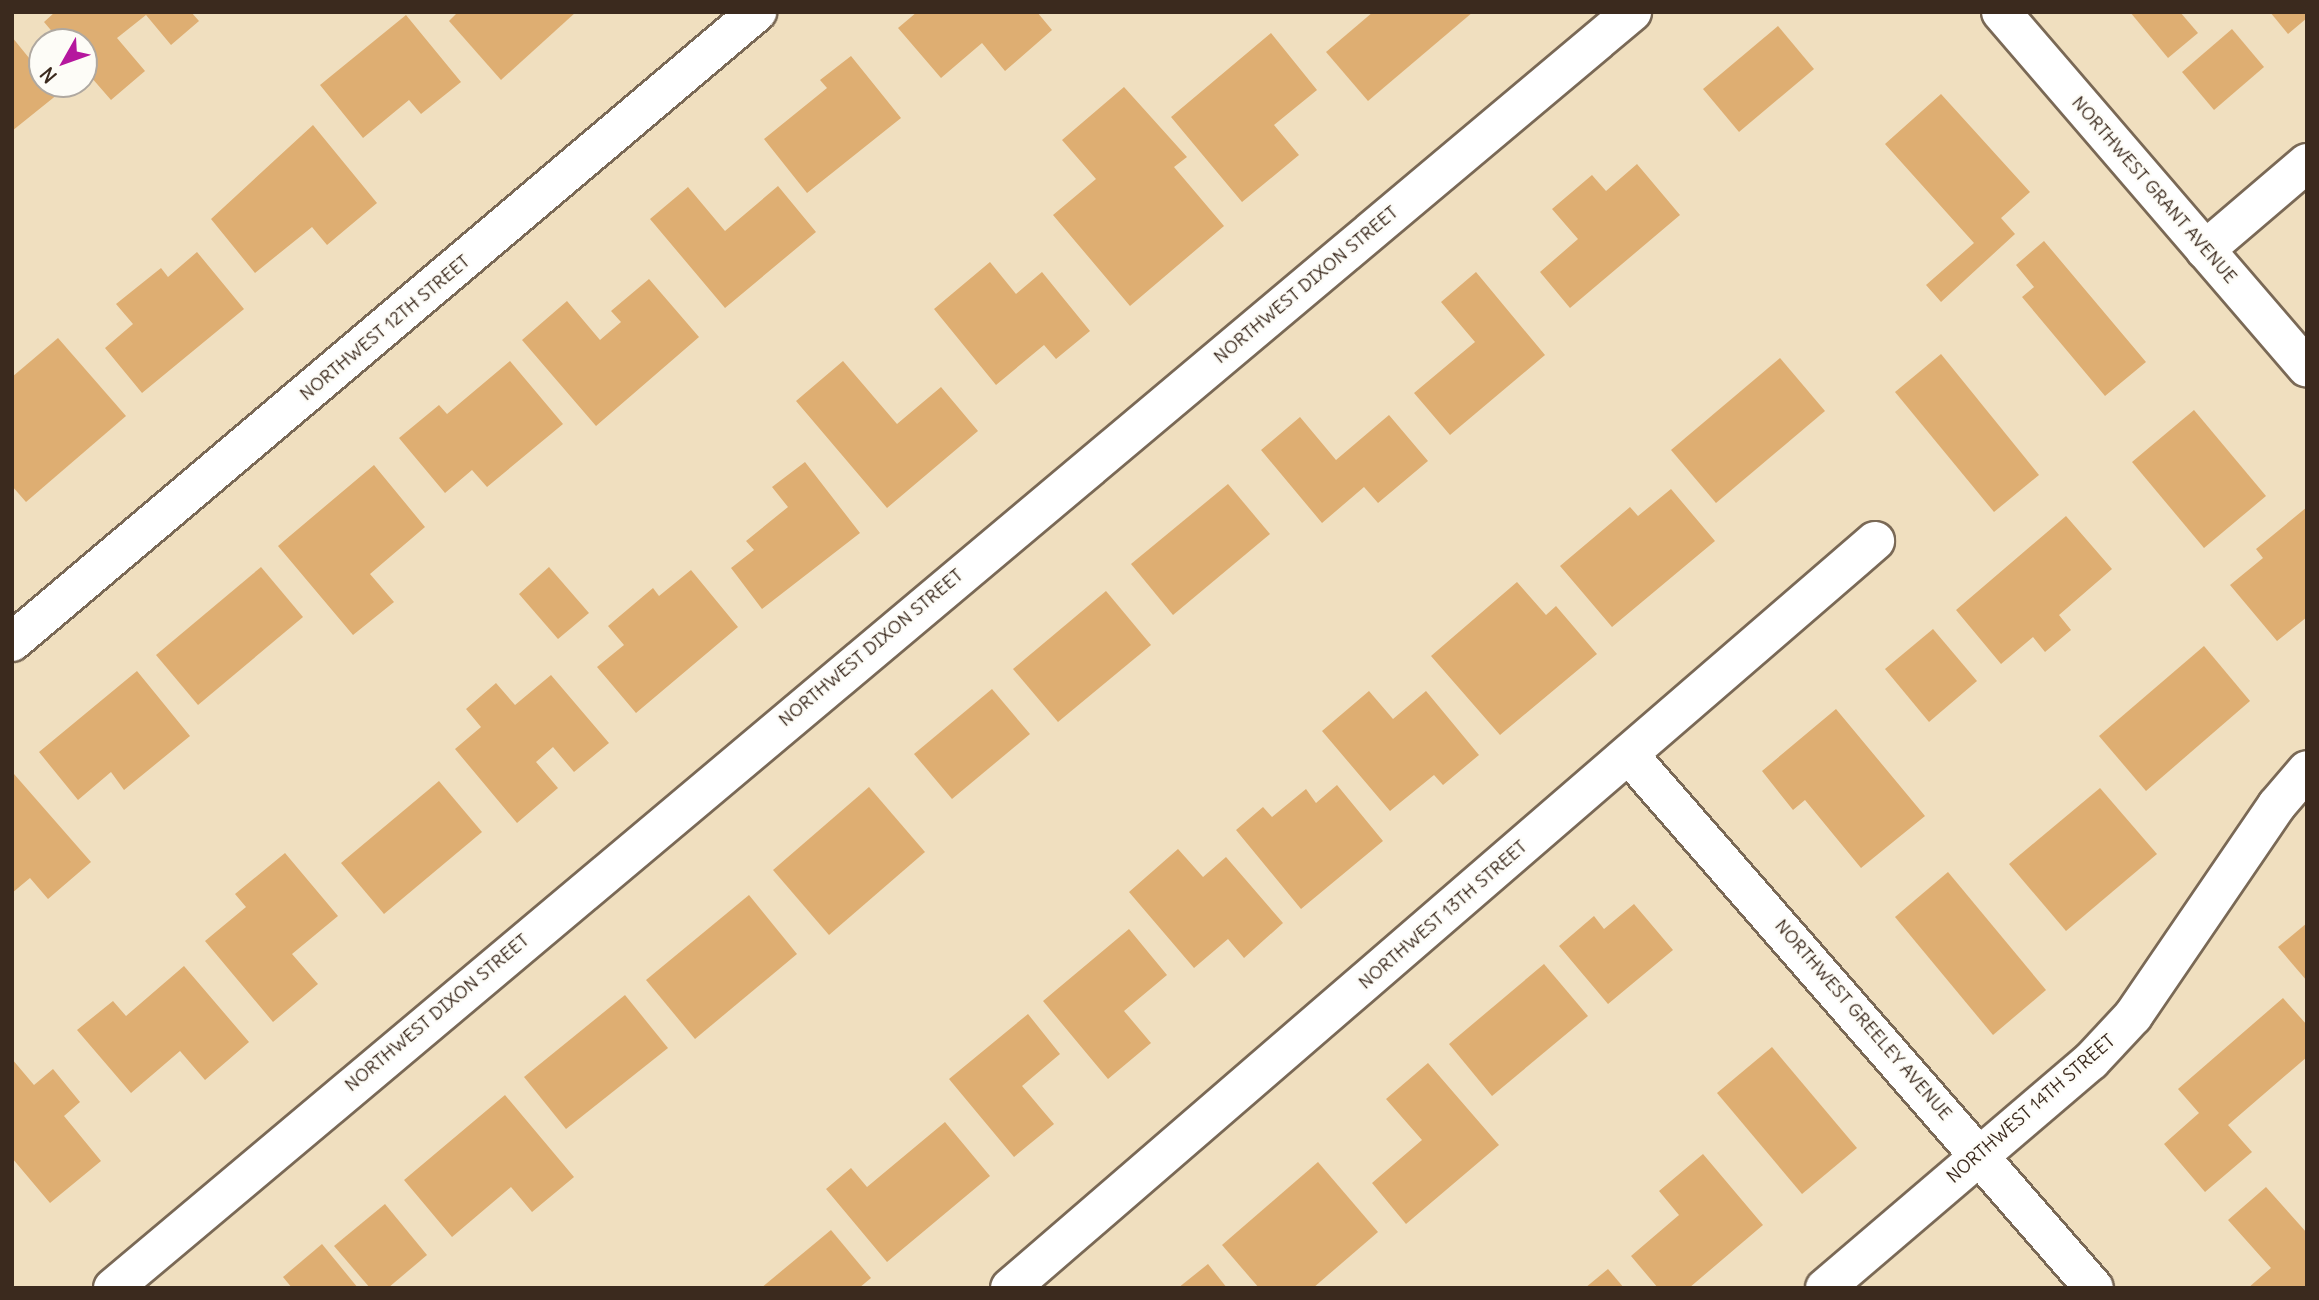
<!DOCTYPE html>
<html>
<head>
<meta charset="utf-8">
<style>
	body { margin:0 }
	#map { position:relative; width:2319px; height:1300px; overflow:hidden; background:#f0dfbf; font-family:Delius,sans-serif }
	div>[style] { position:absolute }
	.building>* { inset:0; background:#deae72 }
	.roads { filter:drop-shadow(2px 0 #7a6956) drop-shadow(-2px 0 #7a6956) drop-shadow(0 2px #7a6956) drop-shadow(0 -2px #7a6956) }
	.minor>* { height:38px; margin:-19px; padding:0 19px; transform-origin:19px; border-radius:19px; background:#fff }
	.major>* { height:38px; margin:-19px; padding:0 19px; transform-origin:19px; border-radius:19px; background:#fff }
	span { translate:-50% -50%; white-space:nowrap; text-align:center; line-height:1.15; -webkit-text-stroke:5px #fdfcf7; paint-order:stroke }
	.street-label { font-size:18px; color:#3b2a1e }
	.frame { position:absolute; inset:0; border:14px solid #3b2a1e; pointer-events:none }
	.north { position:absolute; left:28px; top:28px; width:70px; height:70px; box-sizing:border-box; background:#fdfcf7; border:2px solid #afa8a0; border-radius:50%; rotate:230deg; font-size:19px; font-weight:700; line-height:28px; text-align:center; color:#3b2a1e }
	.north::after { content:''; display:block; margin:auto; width:24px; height:32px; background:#b5179e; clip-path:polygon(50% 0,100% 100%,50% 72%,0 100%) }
</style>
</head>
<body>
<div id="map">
	<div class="building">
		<i style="clip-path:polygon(55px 12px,191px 12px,199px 21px,171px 45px,146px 15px,117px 38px,145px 71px,111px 100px,84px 69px,84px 42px,61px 42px,44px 22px)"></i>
		<i style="clip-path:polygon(458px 12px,576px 12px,501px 80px,449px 21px)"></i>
		<i style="clip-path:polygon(917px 12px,1037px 12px,1052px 30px,1005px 71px,982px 43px,941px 78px,898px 28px)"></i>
		<i style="clip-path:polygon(1373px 12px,1473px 12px,1368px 101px,1326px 52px)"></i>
		<i style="clip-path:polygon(2130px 12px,2180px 12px,2198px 33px,2168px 58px)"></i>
		<i style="clip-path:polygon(2270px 12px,2307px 12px,2307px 18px,2288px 34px)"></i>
		<i style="clip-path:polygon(406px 15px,461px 82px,421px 114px,409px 100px,363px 138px,320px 85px)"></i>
		<i style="clip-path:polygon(1778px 26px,1814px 69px,1739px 132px,1703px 89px)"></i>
		<i style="clip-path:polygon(2232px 29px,2264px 67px,2214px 110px,2182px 72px)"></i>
		<i style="clip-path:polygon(1271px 33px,1317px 90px,1274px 125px,1299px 155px,1242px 202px,1171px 117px)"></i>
		<i style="clip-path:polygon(12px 37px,42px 74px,42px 84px,58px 94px,12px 131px)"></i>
		<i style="clip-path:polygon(851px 56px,901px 118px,807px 193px,764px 139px,827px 88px,820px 80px)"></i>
		<i style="clip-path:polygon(1124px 87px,1187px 157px,1174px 167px,1224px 226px,1130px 306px,1053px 215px,1096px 179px,1062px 140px)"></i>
		<i style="clip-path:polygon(1941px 94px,2030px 192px,2001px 218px,2015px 234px,1941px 302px,1926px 285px,1974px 243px,1885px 144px)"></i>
		<i style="clip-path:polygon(313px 125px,377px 203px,327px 245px,312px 227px,255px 273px,211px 219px)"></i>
		<i style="clip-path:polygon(1637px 164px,1680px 215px,1570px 308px,1540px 272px,1578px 239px,1552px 209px,1592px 175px,1606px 191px)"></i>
		<i style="clip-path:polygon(778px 186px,816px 232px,725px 308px,650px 219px,688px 187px,725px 231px)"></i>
		<i style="clip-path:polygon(2044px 241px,2146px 362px,2105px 396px,2022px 297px,2034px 287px,2016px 265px)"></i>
		<i style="clip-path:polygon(197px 252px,244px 309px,142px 393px,105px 348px,133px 324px,116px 304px,161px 268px,168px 277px)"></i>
		<i style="clip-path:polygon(990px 262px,1016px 294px,1042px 272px,1090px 331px,1056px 359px,1044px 345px,996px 385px,934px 309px)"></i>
		<i style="clip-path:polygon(1476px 272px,1545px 355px,1450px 435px,1414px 393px,1475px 342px,1441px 302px)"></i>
		<i style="clip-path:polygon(649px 279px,699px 337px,596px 426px,522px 340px,567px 301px,600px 340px,621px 322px,611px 311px)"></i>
		<i style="clip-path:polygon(58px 338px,126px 416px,26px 502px,12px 486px,12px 377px)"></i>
		<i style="clip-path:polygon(1941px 354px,2039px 475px,1994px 512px,1895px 392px)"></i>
		<i style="clip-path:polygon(1780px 358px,1825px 411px,1716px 503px,1671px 450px)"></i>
		<i style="clip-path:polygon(510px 361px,563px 424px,487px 487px,472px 470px,445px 493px,399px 438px,439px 405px,447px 414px)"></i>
		<i style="clip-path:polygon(843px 361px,897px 424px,941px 387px,978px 431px,887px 508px,796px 401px)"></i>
		<i style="clip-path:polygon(2194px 410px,2266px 496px,2204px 548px,2132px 462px)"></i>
		<i style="clip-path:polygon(1389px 415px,1428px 461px,1378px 503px,1364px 487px,1322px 523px,1261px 450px,1300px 417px,1336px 460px)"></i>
		<i style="clip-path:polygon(805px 462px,860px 533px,762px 609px,731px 568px,754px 550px,746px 541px,788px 507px,772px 487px)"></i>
		<i style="clip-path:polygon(374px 465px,425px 527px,370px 574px,394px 602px,353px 635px,278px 546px)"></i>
		<i style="clip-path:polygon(1228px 484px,1270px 534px,1173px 615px,1131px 564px)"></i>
		<i style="clip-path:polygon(1671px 489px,1715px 541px,1612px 627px,1560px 566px,1630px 507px,1638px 516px)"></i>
		<i style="clip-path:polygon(2307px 507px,2307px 617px,2277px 641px,2230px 585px,2263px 558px,2256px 549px)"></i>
		<i style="clip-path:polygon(2066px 516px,2112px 569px,2059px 615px,2071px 630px,2045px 652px,2033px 637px,2001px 664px,1956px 610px)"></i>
		<i style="clip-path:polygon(261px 567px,303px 617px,198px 705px,156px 655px)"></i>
		<i style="clip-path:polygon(549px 567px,589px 613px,558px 639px,519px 594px)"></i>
		<i style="clip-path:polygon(691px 570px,738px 627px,636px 713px,597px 667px,624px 645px,608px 626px,653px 588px,659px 596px)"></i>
		<i style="clip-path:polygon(1517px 582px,1546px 615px,1556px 606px,1597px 654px,1500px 735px,1431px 656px)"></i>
		<i style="clip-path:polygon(1106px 591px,1151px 645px,1058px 722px,1013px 669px)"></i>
		<i style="clip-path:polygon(1933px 629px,1977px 681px,1929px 722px,1885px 669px)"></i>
		<i style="clip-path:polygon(2204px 646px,2250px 701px,2146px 791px,2099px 736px)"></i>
		<i style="clip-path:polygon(137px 671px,190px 736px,124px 790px,111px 772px,78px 800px,39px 752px)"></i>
		<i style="clip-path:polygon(551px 675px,609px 743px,574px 772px,553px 747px,536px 762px,558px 788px,517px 823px,455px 749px,481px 727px,466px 709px,496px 683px,515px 705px)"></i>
		<i style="clip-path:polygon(992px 689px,1030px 734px,952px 799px,914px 754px)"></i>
		<i style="clip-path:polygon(1369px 691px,1393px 719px,1426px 691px,1479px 755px,1443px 785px,1434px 775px,1390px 811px,1322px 731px)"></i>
		<i style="clip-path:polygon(1836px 709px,1925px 816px,1861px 868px,1805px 800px,1793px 810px,1762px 771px)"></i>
		<i style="clip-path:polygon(14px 774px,91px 862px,48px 899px,30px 878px,12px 893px)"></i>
		<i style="clip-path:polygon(439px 781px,482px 832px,384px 914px,341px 863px)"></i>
		<i style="clip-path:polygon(1337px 785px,1383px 841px,1301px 909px,1236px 830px,1263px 807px,1272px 817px,1306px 789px,1316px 803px)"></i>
		<i style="clip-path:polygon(869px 787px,925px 852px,829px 935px,773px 870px)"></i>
		<i style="clip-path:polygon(2100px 788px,2157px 854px,2066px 931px,2009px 864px)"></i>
		<i style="clip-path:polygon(1178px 849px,1203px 877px,1226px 857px,1283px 923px,1244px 958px,1228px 939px,1194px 968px,1129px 892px)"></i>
		<i style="clip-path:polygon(285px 853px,338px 916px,292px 954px,318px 984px,273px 1022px,205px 941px,246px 907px,235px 894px)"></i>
		<i style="clip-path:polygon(1948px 872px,2046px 990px,1993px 1035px,1895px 917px)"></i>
		<i style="clip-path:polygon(749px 895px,797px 954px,695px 1039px,646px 980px)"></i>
		<i style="clip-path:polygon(1634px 904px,1673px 950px,1608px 1004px,1559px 946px,1594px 916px,1604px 929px)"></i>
		<i style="clip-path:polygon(2307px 923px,2307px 981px,2278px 947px)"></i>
		<i style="clip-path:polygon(1129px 929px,1167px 975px,1124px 1011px,1151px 1043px,1108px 1079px,1043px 1001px)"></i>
		<i style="clip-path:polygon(1544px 964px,1588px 1016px,1492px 1096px,1449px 1044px)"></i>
		<i style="clip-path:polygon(184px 966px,249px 1042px,205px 1080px,180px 1051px,131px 1093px,77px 1030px,113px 1001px,126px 1016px)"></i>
		<i style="clip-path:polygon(625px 995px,668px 1048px,566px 1129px,524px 1077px)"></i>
		<i style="clip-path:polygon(2283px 998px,2307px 1025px,2307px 1057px,2228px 1125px,2252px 1152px,2205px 1192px,2164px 1144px,2199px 1113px,2178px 1089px)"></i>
		<i style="clip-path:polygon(1028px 1014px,1060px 1054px,1022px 1086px,1054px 1124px,1014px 1157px,949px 1079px)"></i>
		<i style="clip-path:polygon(1772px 1047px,1857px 1148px,1802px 1194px,1717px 1093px)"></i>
		<i style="clip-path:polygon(12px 1059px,34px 1085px,53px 1069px,80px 1102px,64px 1116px,101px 1161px,50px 1203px,12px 1158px)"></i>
		<i style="clip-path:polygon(1428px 1063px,1499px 1145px,1406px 1224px,1372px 1183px,1422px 1140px,1386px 1099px)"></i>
		<i style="clip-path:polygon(505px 1095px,574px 1177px,532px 1212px,511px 1187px,452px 1237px,404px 1180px)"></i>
		<i style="clip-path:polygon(945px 1122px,990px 1176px,887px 1262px,826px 1189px,851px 1168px,867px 1187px)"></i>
		<i style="clip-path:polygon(1703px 1154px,1763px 1225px,1689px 1288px,1658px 1288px,1631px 1256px,1679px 1215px,1659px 1191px)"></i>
		<i style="clip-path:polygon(1318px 1162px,1378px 1232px,1313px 1288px,1259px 1288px,1222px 1245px)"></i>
		<i style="clip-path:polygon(2266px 1187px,2307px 1233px,2307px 1288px,2248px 1288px,2271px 1268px,2228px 1220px)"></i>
		<i style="clip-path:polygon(385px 1204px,427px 1255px,388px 1288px,370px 1288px,334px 1246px)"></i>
		<i style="clip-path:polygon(831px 1230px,871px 1278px,859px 1288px,761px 1288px)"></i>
		<i style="clip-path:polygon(322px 1244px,358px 1288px,292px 1288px,283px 1277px)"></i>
		<i style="clip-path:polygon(1208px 1264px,1227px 1288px,1178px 1288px)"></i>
		<i style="clip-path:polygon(1608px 1269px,1624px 1288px,1585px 1288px)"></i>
	</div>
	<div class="roads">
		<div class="minor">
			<i style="left:2205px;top:250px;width:134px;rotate:-40.5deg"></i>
			<i style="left:12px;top:642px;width:976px;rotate:-40.22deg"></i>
			<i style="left:1629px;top:755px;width:707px;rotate:48.9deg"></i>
			<i style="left:113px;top:1288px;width:1984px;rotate:-40.03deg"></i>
			<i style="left:1010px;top:1288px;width:1143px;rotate:-40.81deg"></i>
			<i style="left:1825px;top:1288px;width:350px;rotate:-40.5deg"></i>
			<i style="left:2091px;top:1061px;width:62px;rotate:-47deg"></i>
			<i style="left:2133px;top:1016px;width:255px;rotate:-55.7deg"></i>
			<i style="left:2277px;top:805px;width:46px;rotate:-49.4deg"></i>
		</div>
		<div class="major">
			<i style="left:2001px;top:12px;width:469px;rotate:49.3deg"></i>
		</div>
	</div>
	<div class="street-label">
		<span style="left:2154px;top:190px;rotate:49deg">NORTHWEST GRANT AVENUE</span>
		<span style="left:1306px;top:285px;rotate:-40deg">NORTHWEST DIXON STREET</span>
		<span style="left:385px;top:328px;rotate:-40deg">NORTHWEST 12TH STREET</span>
		<span style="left:871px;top:648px;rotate:-40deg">NORTHWEST DIXON STREET</span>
		<span style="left:1443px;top:915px;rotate:-41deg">NORTHWEST 13TH STREET</span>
		<span style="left:437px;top:1013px;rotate:-40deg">NORTHWEST DIXON STREET</span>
		<span style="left:1863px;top:1020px;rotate:49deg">NORTHWEST GREELEY AVENUE</span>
		<span style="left:2031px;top:1109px;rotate:-41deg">NORTHWEST 14TH STREET</span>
	</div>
	<div class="frame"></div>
	<div class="north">N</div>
</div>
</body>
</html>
